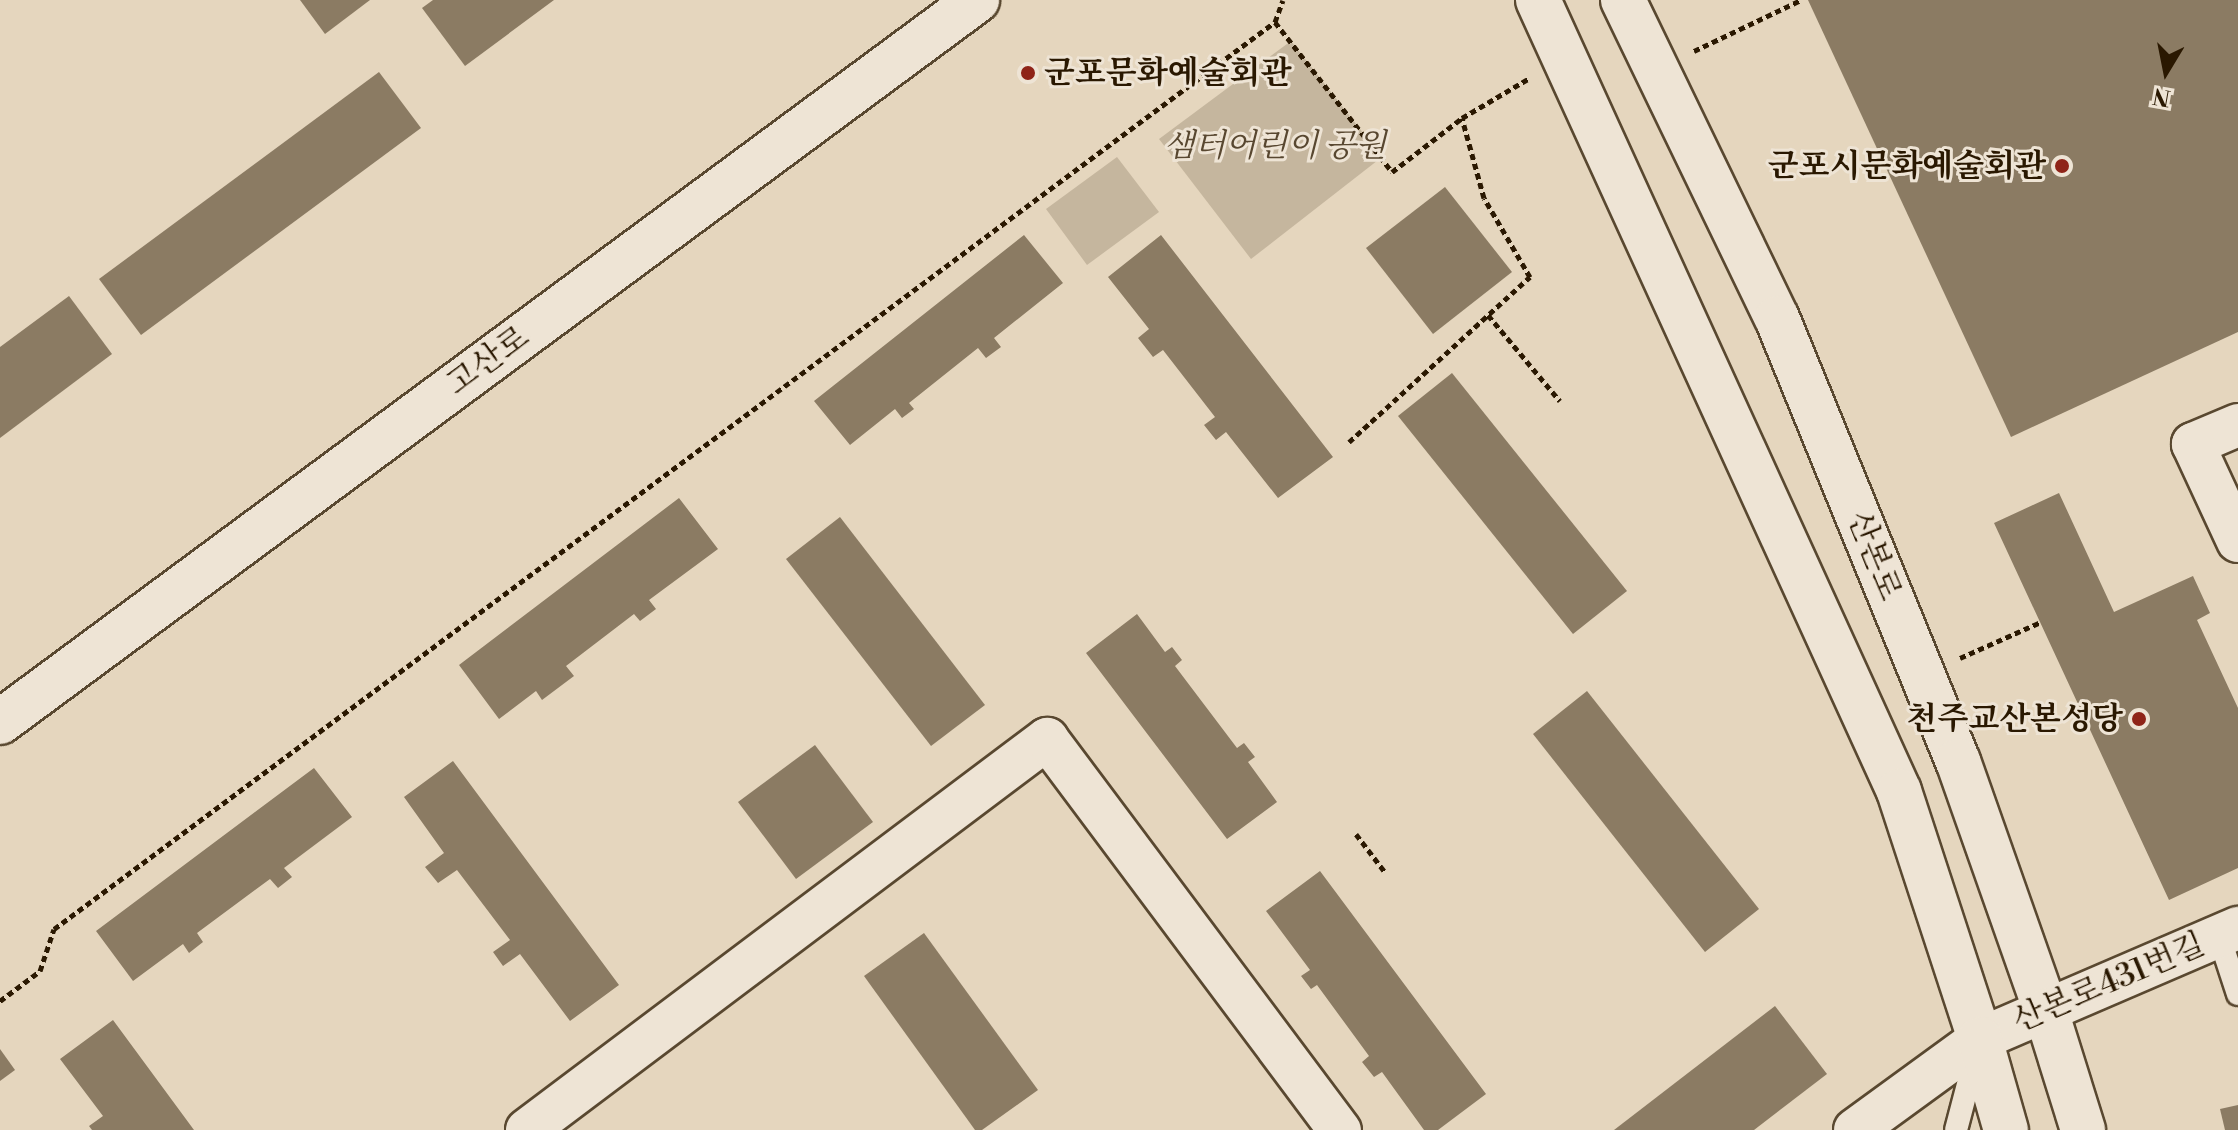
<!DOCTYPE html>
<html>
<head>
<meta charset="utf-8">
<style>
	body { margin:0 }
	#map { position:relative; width:2238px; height:1130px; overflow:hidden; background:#e5d6be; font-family:"Libre Bodoni","Noto Serif KR",serif }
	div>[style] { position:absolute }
	.green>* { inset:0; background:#c5b69e }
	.building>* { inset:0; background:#8b7b63 }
	.path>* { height:5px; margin-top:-2.5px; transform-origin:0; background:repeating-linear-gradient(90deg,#2a1801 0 6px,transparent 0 10px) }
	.roads { filter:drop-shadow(2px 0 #594830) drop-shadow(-2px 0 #594830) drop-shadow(0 2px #594830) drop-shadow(0 -2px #594830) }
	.service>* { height:22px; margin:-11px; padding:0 11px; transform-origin:11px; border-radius:11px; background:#eee4d5 }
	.minor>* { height:42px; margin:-21px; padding:0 21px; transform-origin:21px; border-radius:21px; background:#eee4d5 }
	.tertiary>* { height:44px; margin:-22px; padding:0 22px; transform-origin:22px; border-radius:22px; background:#eee4d5 }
	.dots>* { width:22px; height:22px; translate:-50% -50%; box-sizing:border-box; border:4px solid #eee4d5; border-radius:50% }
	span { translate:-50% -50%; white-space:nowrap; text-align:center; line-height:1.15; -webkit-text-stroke:6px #eee4d5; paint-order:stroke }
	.poi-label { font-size:32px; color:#2a1801; font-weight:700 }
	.left { translate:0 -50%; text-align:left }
	.right { translate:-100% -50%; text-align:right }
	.park-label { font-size:32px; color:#584730; font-style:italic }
	.street-label { font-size:32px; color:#2a1801 }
	.north { position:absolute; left:2126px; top:32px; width:80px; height:80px; -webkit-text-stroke:6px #eee4d5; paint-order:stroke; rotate:190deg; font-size:22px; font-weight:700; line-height:32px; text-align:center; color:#2a1801 }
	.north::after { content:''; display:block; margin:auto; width:28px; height:36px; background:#2a1801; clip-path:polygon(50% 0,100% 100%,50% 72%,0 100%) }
</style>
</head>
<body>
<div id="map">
	<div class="green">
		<i style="clip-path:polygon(1291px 41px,1382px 157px,1251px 259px,1159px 139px)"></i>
		<i style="clip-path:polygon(1117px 157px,1159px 212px,1087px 265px,1046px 209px)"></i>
	</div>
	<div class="building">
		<i style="clip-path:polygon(300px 0,370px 0,325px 34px)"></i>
		<i style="clip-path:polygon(433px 0,554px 0,465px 66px,422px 8px)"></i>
		<i style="clip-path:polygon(1808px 0,2238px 0,2238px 332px,2011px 437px)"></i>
		<i style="clip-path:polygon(379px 72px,421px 128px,141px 335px,99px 279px)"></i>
		<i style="clip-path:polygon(1445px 187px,1512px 272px,1433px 334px,1366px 248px)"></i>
		<i style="clip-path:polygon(1024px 235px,1063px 283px,994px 338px,1001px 347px,986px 358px,978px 348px,909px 403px,914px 409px,902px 418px,895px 409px,850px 445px,814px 401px)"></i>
		<i style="clip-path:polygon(1161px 235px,1333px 457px,1278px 498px,1226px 432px,1216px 440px,1204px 425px,1215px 417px,1163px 350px,1153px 357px,1138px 338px,1149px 329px,1108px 277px)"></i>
		<i style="clip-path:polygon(69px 296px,112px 354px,0 438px,0 347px)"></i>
		<i style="clip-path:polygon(1452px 373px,1627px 591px,1573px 634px,1398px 416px)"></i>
		<i style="clip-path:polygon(2059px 493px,2114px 612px,2193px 576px,2210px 613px,2197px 620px,2238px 708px,2238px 868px,2169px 900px,1994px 523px)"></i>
		<i style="clip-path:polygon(679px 498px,718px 549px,649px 600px,656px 609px,640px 621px,634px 614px,566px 666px,574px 676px,542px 700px,536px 691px,499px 719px,459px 665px)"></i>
		<i style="clip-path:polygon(840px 517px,985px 705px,931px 746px,786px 559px)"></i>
		<i style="clip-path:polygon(1137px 614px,1165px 652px,1172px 647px,1182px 660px,1175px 666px,1237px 748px,1244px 743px,1255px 757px,1248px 762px,1277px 802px,1227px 839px,1086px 653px)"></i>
		<i style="clip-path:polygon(1587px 691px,1759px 909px,1705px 952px,1533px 734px)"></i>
		<i style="clip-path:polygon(815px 745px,873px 822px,796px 879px,738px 802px)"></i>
		<i style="clip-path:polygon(453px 761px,619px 985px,570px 1021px,520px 954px,503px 966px,493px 952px,510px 940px,457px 870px,438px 883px,425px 867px,444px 853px,404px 797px)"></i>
		<i style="clip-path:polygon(314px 768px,352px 817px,284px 868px,292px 877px,278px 888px,270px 879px,197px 933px,203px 942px,189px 953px,183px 944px,133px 981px,96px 931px)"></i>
		<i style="clip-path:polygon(1320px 871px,1486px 1094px,1438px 1130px,1424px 1130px,1382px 1072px,1374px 1077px,1362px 1062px,1369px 1056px,1317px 985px,1311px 989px,1301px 976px,1310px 970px,1266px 911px)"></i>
		<i style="clip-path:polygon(924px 933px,1038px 1090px,982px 1130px,975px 1130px,864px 976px)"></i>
		<i style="clip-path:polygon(1775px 1006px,1827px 1074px,1754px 1130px,1614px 1130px)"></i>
		<i style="clip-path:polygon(113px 1020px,194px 1130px,92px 1130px,89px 1126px,103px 1116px,60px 1059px)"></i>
		<i style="clip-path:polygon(0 1049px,15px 1070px,0 1081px)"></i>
		<i style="clip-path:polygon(2238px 1105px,2238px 1130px,2225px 1130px,2220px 1109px)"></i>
	</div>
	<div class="path">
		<i style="left:1275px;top:22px;width:190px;rotate:52deg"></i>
		<i style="left:1392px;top:172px;width:88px;rotate:-37.6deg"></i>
		<i style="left:1694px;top:51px;width:119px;rotate:-25.5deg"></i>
		<i style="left:1488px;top:315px;width:112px;rotate:50.1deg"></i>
		<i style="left:1349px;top:442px;width:245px;rotate:-42.4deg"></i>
		<i style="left:1530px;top:277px;width:91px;rotate:-120.2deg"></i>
		<i style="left:1484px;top:198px;width:83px;rotate:-105.4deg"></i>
		<i style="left:1462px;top:118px;width:77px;rotate:-30.6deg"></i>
		<i style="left:1960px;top:658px;width:89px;rotate:-24deg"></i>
		<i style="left:1356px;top:834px;width:48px;rotate:52.7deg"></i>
		<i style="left:0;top:1001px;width:50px;rotate:-36.9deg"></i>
		<i style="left:40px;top:971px;width:44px;rotate:-71.6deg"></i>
		<i style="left:54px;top:929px;width:1521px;rotate:-36.61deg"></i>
		<i style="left:1275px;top:22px;width:23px;rotate:-70deg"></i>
	</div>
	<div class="roads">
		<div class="service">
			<i style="left:2219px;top:936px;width:61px;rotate:71.9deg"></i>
			<i style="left:1956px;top:1130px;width:79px;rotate:-75.3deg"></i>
		</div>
		<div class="minor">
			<i style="left:2238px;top:425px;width:49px;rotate:157.1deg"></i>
			<i style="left:2193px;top:444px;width:107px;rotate:65.1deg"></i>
			<i style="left:527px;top:1130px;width:651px;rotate:-36.94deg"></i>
			<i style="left:1047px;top:739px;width:489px;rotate:53.2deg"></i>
			<i style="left:1855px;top:1130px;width:155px;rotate:-36.1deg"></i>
			<i style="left:1980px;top:1039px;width:281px;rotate:-23.3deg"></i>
		</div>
		<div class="tertiary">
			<i style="left:1538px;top:0;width:869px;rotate:65.47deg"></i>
			<i style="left:1899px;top:791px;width:261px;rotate:71.9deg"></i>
			<i style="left:1980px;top:1039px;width:95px;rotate:74.1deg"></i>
			<i style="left:1623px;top:0;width:353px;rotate:64.2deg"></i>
			<i style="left:1777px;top:318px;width:479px;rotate:67.8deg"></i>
			<i style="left:1958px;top:761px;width:265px;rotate:70.6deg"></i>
			<i style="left:2046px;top:1011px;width:125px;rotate:72.7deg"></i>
			<i style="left:0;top:722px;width:1215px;rotate:-36.46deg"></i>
		</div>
	</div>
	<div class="dots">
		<i style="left:1028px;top:73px;background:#8f2418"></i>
		<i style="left:2062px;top:166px;background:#8f2418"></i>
		<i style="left:2139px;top:719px;background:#8f2418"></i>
	</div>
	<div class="poi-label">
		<span class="left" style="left:1044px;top:73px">군포문화예술회관</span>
		<span class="right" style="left:2046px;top:166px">군포시문화예술회관</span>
		<span class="right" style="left:2123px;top:719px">천주교산본성당</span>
	</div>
	<div class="park-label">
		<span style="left:1275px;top:146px">샘터어린이 공원</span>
	</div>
	<div class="street-label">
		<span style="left:488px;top:361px;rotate:-36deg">고산로</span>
		<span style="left:1874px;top:556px;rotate:68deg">산본로</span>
		<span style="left:2109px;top:983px;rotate:-23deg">산본로431번길</span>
	</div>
	<div class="north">N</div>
</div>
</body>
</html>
